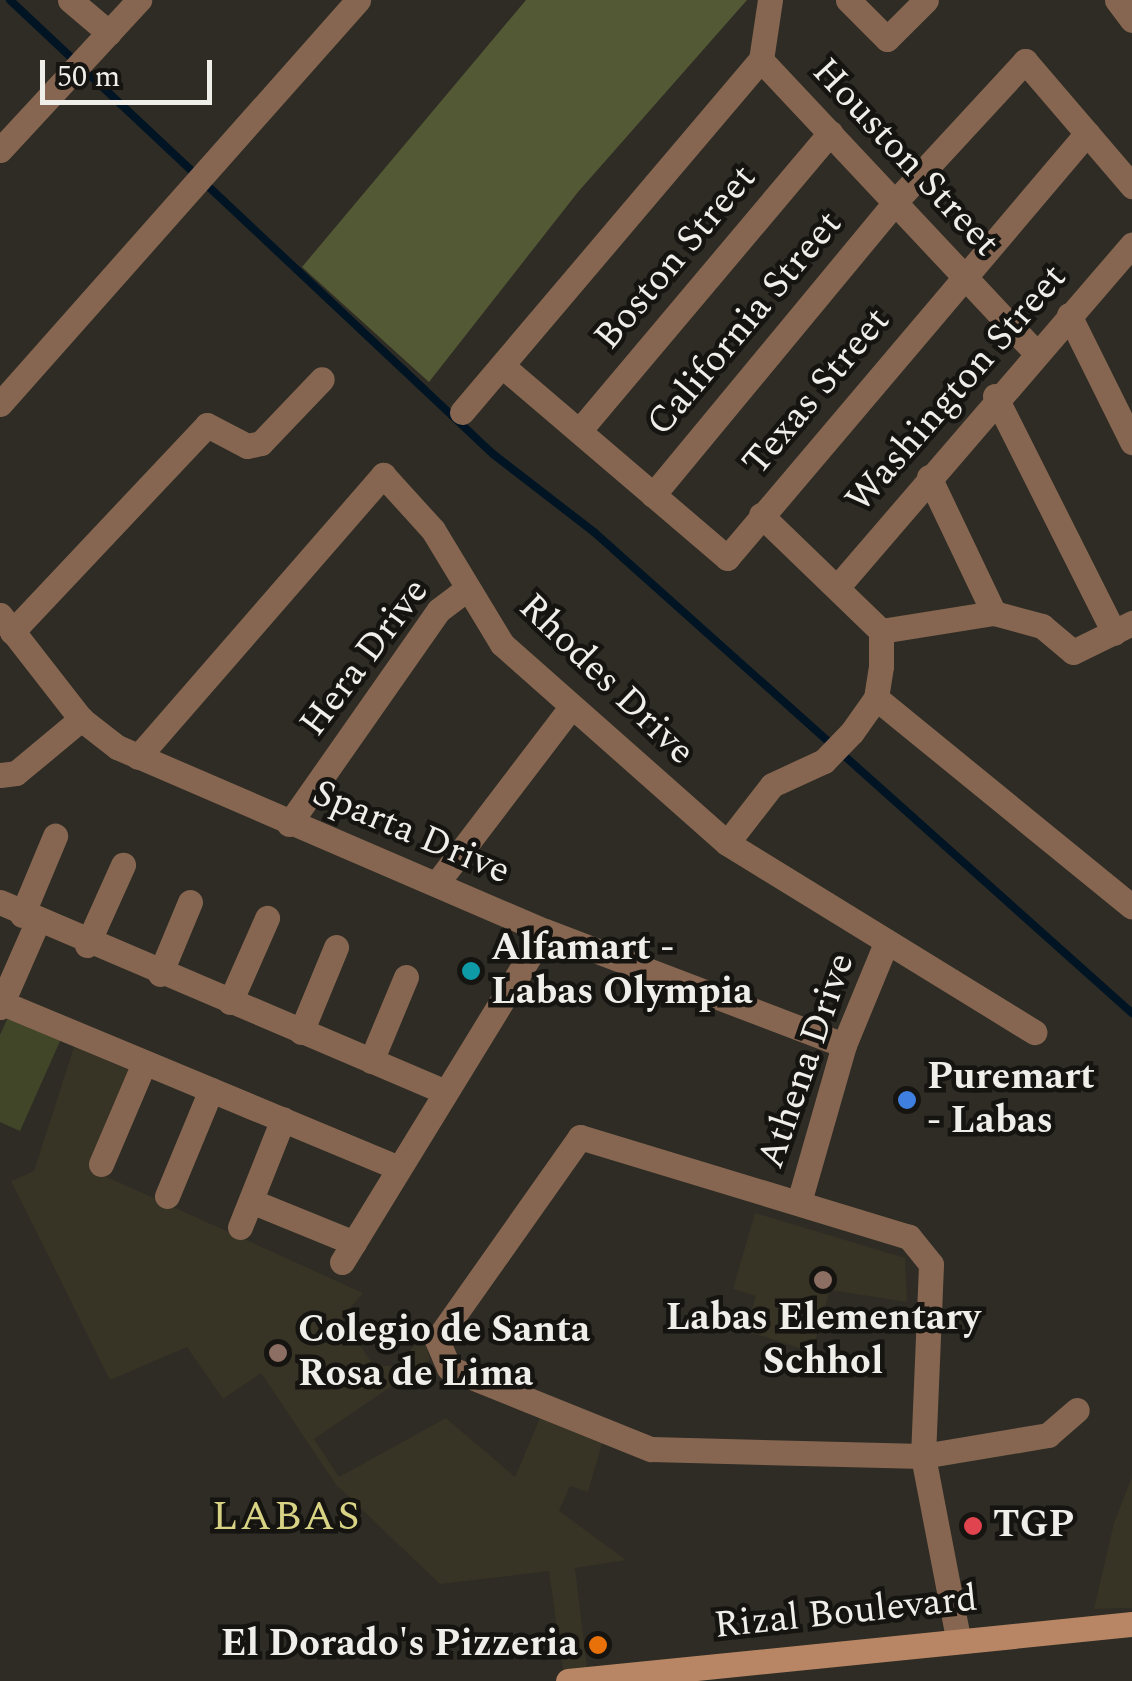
<!DOCTYPE html>
<html>
<head>
<meta charset="utf-8">
<style>
	body { margin:0 }
	#map { position:relative; width:1132px; height:1681px; overflow:hidden; background:#2e2c24; font-family:Spectral,serif }
	div>[style] { position:absolute }
	.built>* { inset:0; background:#373325 }
	.green>* { inset:0; background:#424629 }
	.forest>* { inset:0; background:#545935 }
	.stream>* { height:8px; margin:-4px; padding:0 4px; transform-origin:4px; border-radius:4px; background:#001423 }
	.street>* { height:25px; margin:-12.5px; padding:0 12.5px; transform-origin:12.5px; border-radius:12.5px; background:#866651 }
	.secondary>* { height:25px; margin:-12.5px; padding:0 12.5px; transform-origin:12.5px; border-radius:12.5px; background:#b88664 }
	.dots>* { width:28px; height:28px; translate:-50% -50%; box-sizing:border-box; border:5px solid #151411; border-radius:50% }
	span { translate:-50% -50%; white-space:nowrap; text-align:center; line-height:1.15; -webkit-text-stroke:9px #151411; paint-order:stroke }
	.street-label { font-size:38px; color:#f0eee9 }
	.poi-label { font-size:38px; color:#f0eee9; font-weight:700 }
	.left { translate:0 -50%; text-align:left }
	.right { translate:-100% -50%; text-align:right }
	.quarter-label { font-size:42px; color:#d8d384; letter-spacing:2.5px }
	.scale { position:absolute; left:40px; top:60px; width:172px; height:45px; box-sizing:border-box; border:5px solid #f0eee9; border-top:0; padding-left:12px; font-size:30px; line-height:35px; white-space:nowrap; color:#f0eee9; -webkit-text-stroke:8px #151411; paint-order:stroke }
</style>
</head>
<body>
<div id="map">
	<div class="built">
		<i style="clip-path:polygon(74px 1047px,136px 1073px,94px 1171px,363px 1293px,342px 1318px,374px 1366px,395px 1366px,424px 1336px,430px 1360px,314px 1439px,339px 1477px,446px 1418px,515px 1477px,540px 1418px,602px 1443px,588px 1492px,570px 1486px,559px 1511px,626px 1560px,575px 1568px,587px 1668px,563px 1670px,549px 1571px,440px 1584px,337px 1486px,261px 1373px,223px 1399px,187px 1347px,110px 1380px,11px 1181px,34px 1171px)"></i>
		<i style="clip-path:polygon(755px 1213px,905px 1258px,907px 1302px,830px 1290px,812px 1352px,746px 1331px,756px 1296px,733px 1289px)"></i>
		<i style="clip-path:polygon(1132px 1477px,1132px 1608px,1094px 1609px,1114px 1523px)"></i>
	</div>
	<div class="green">
		<i style="clip-path:polygon(9px 1015px,61px 1039px,20px 1131px,0 1122px,0 1035px)"></i>
	</div>
	<div class="forest">
		<i style="clip-path:polygon(526px 0,747px 0,578px 192px,429px 382px,302px 267px)"></i>
	</div>
	<div class="stream">
		<i style="left:10px;top:0;width:663px;rotate:43.23deg"></i>
		<i style="left:493px;top:454px;width:128px;rotate:37.7deg"></i>
		<i style="left:594px;top:532px;width:722px;rotate:41.8deg"></i>
	</div>
	<div class="street">
		<i style="left:70px;top:0;width:51px;rotate:40.2deg"></i>
		<i style="left:848px;top:0;width:55px;rotate:45deg"></i>
		<i style="left:887px;top:39px;width:55px;rotate:-45deg"></i>
		<i style="left:1117px;top:0;width:25px;rotate:53deg"></i>
		<i style="left:761px;top:60px;width:402px;rotate:46.8deg"></i>
		<i style="left:761px;top:60px;width:61px;rotate:-81.5deg"></i>
		<i style="left:0;top:150px;width:205px;rotate:-47.2deg"></i>
		<i style="left:1069px;top:315px;width:142px;rotate:63.6deg"></i>
		<i style="left:506px;top:369px;width:291px;rotate:40.5deg"></i>
		<i style="left:727px;top:558px;width:557px;rotate:-49.73deg"></i>
		<i style="left:995px;top:396px;width:265px;rotate:63.3deg"></i>
		<i style="left:0;top:404px;width:540px;rotate:-48.45deg"></i>
		<i style="left:462px;top:412px;width:462px;rotate:-49.7deg"></i>
		<i style="left:579px;top:431px;width:390px;rotate:-49.9deg"></i>
		<i style="left:929px;top:477px;width:151px;rotate:64.5deg"></i>
		<i style="left:653px;top:495px;width:380px;rotate:-50.4deg"></i>
		<i style="left:895px;top:202px;width:192px;rotate:-47.3deg"></i>
		<i style="left:1025px;top:61px;width:165px;rotate:49.4deg"></i>
		<i style="left:840px;top:584px;width:448px;rotate:-49.3deg"></i>
		<i style="left:0;top:615px;width:132px;rotate:52.1deg"></i>
		<i style="left:81px;top:719px;width:46px;rotate:37.9deg"></i>
		<i style="left:117px;top:747px;width:466px;rotate:23.3deg"></i>
		<i style="left:545px;top:931px;width:320px;rotate:20.9deg"></i>
		<i style="left:881px;top:631px;width:114px;rotate:-9.1deg"></i>
		<i style="left:994px;top:613px;width:50px;rotate:15.2deg"></i>
		<i style="left:1042px;top:626px;width:40px;rotate:40deg"></i>
		<i style="left:1073px;top:652px;width:66px;rotate:-26.2deg"></i>
		<i style="left:12px;top:632px;width:284px;rotate:-46.7deg"></i>
		<i style="left:207px;top:425px;width:45px;rotate:27.7deg"></i>
		<i style="left:247px;top:446px;width:14px;rotate:-12deg"></i>
		<i style="left:261px;top:443px;width:88px;rotate:-46.4deg"></i>
		<i style="left:876px;top:698px;width:330px;rotate:39.2deg"></i>
		<i style="left:138px;top:757px;width:374px;rotate:-49deg"></i>
		<i style="left:383px;top:475px;width:74px;rotate:47.7deg"></i>
		<i style="left:433px;top:530px;width:133px;rotate:58.8deg"></i>
		<i style="left:502px;top:644px;width:300px;rotate:41.5deg"></i>
		<i style="left:727px;top:843px;width:361px;rotate:31.6deg"></i>
		<i style="left:0;top:775px;width:16px;rotate:-7deg"></i>
		<i style="left:16px;top:773px;width:85px;rotate:-39.7deg"></i>
		<i style="left:289px;top:824px;width:261px;rotate:-55deg"></i>
		<i style="left:439px;top:610px;width:36px;rotate:-37deg"></i>
		<i style="left:727px;top:843px;width:73px;rotate:-52.2deg"></i>
		<i style="left:772px;top:785px;width:57px;rotate:-24.8deg"></i>
		<i style="left:824px;top:761px;width:40px;rotate:-46deg"></i>
		<i style="left:852px;top:732px;width:42px;rotate:-54.8deg"></i>
		<i style="left:876px;top:698px;width:32px;rotate:-81deg"></i>
		<i style="left:881px;top:666px;width:35px;rotate:-90deg"></i>
		<i style="left:881px;top:631px;width:167px;rotate:-136deg"></i>
		<i style="left:437px;top:883px;width:221px;rotate:-52.7deg"></i>
		<i style="left:0;top:902px;width:483px;rotate:23.1deg"></i>
		<i style="left:22px;top:915px;width:86px;rotate:-67.3deg"></i>
		<i style="left:87px;top:945px;width:88px;rotate:-65.8deg"></i>
		<i style="left:160px;top:974px;width:78px;rotate:-67.4deg"></i>
		<i style="left:0;top:1002px;width:432px;rotate:22.6deg"></i>
		<i style="left:230px;top:1002px;width:92px;rotate:-66.2deg"></i>
		<i style="left:0;top:1007px;width:90px;rotate:-66.3deg"></i>
		<i style="left:301px;top:1032px;width:92px;rotate:-67.6deg"></i>
		<i style="left:371px;top:1061px;width:91px;rotate:-67.4deg"></i>
		<i style="left:101px;top:1164px;width:110px;rotate:-66.9deg"></i>
		<i style="left:167px;top:1196px;width:115px;rotate:-67.5deg"></i>
		<i style="left:251px;top:1201px;width:111px;rotate:22.2deg"></i>
		<i style="left:799px;top:1202px;width:163px;rotate:-74deg"></i>
		<i style="left:844px;top:1045px;width:110px;rotate:-67.6deg"></i>
		<i style="left:240px;top:1227px;width:116px;rotate:-68.3deg"></i>
		<i style="left:342px;top:1262px;width:388px;rotate:-58.5deg"></i>
		<i style="left:958px;top:1638px;width:185px;rotate:-100.9deg"></i>
		<i style="left:923px;top:1456px;width:192px;rotate:-87.6deg"></i>
		<i style="left:931px;top:1264px;width:35px;rotate:-129deg"></i>
		<i style="left:909px;top:1237px;width:344px;rotate:-163.1deg"></i>
		<i style="left:580px;top:1137px;width:248px;rotate:125.2deg"></i>
		<i style="left:437px;top:1340px;width:30px;rotate:67deg"></i>
		<i style="left:449px;top:1368px;width:218px;rotate:21.9deg"></i>
		<i style="left:651px;top:1449px;width:272px;rotate:1.5deg"></i>
		<i style="left:923px;top:1456px;width:127px;rotate:-9.5deg"></i>
		<i style="left:1048px;top:1435px;width:38px;rotate:-41deg"></i>
	</div>
	<div class="secondary">
		<i style="left:568px;top:1681px;width:567px;rotate:-5.77deg"></i>
	</div>
	<div class="dots">
		<i style="left:471px;top:971px;background:#0f9aa8"></i>
		<i style="left:907px;top:1100px;background:#3f7fe0"></i>
		<i style="left:823px;top:1280px;background:#8d6e63"></i>
		<i style="left:278px;top:1353px;background:#8d6e63"></i>
		<i style="left:973px;top:1526px;background:#e0444e"></i>
		<i style="left:598px;top:1645px;background:#e8710a"></i>
	</div>
	<div class="street-label">
		<span style="left:905px;top:158px;rotate:47deg">Houston Street</span>
		<span style="left:676px;top:258px;rotate:-50deg">Boston Street</span>
		<span style="left:745px;top:324px;rotate:-50deg">California Street</span>
		<span style="left:957px;top:389px;rotate:-49deg">Washington Street</span>
		<span style="left:817px;top:392px;rotate:-50deg">Texas Street</span>
		<span style="left:365px;top:658px;rotate:-53deg">Hera Drive</span>
		<span style="left:606px;top:680px;rotate:44deg">Rhodes Drive</span>
		<span style="left:411px;top:833px;rotate:23deg">Sparta Drive</span>
		<span style="left:807px;top:1061px;rotate:-71deg">Athena Drive</span>
		<span style="left:846px;top:1613px;rotate:-6deg">Rizal Boulevard</span>
	</div>
	<div class="poi-label">
		<span class="left" style="left:491px;top:971px">Alfamart -<br>Labas Olympia</span>
		<span class="left" style="left:927px;top:1100px">Puremart<br>- Labas</span>
		<span style="left:823px;top:1341px">Labas Elementary<br>Schhol</span>
		<span class="left" style="left:298px;top:1353px">Colegio de Santa<br>Rosa de Lima</span>
		<span class="left" style="left:993px;top:1526px">TGP</span>
		<span class="right" style="left:578px;top:1645px">El Dorado's Pizzeria</span>
	</div>
	<div class="quarter-label">
		<span style="left:287px;top:1517px">LABAS</span>
	</div>
	<div class="scale">50 m</div>
</div>
</body>
</html>
